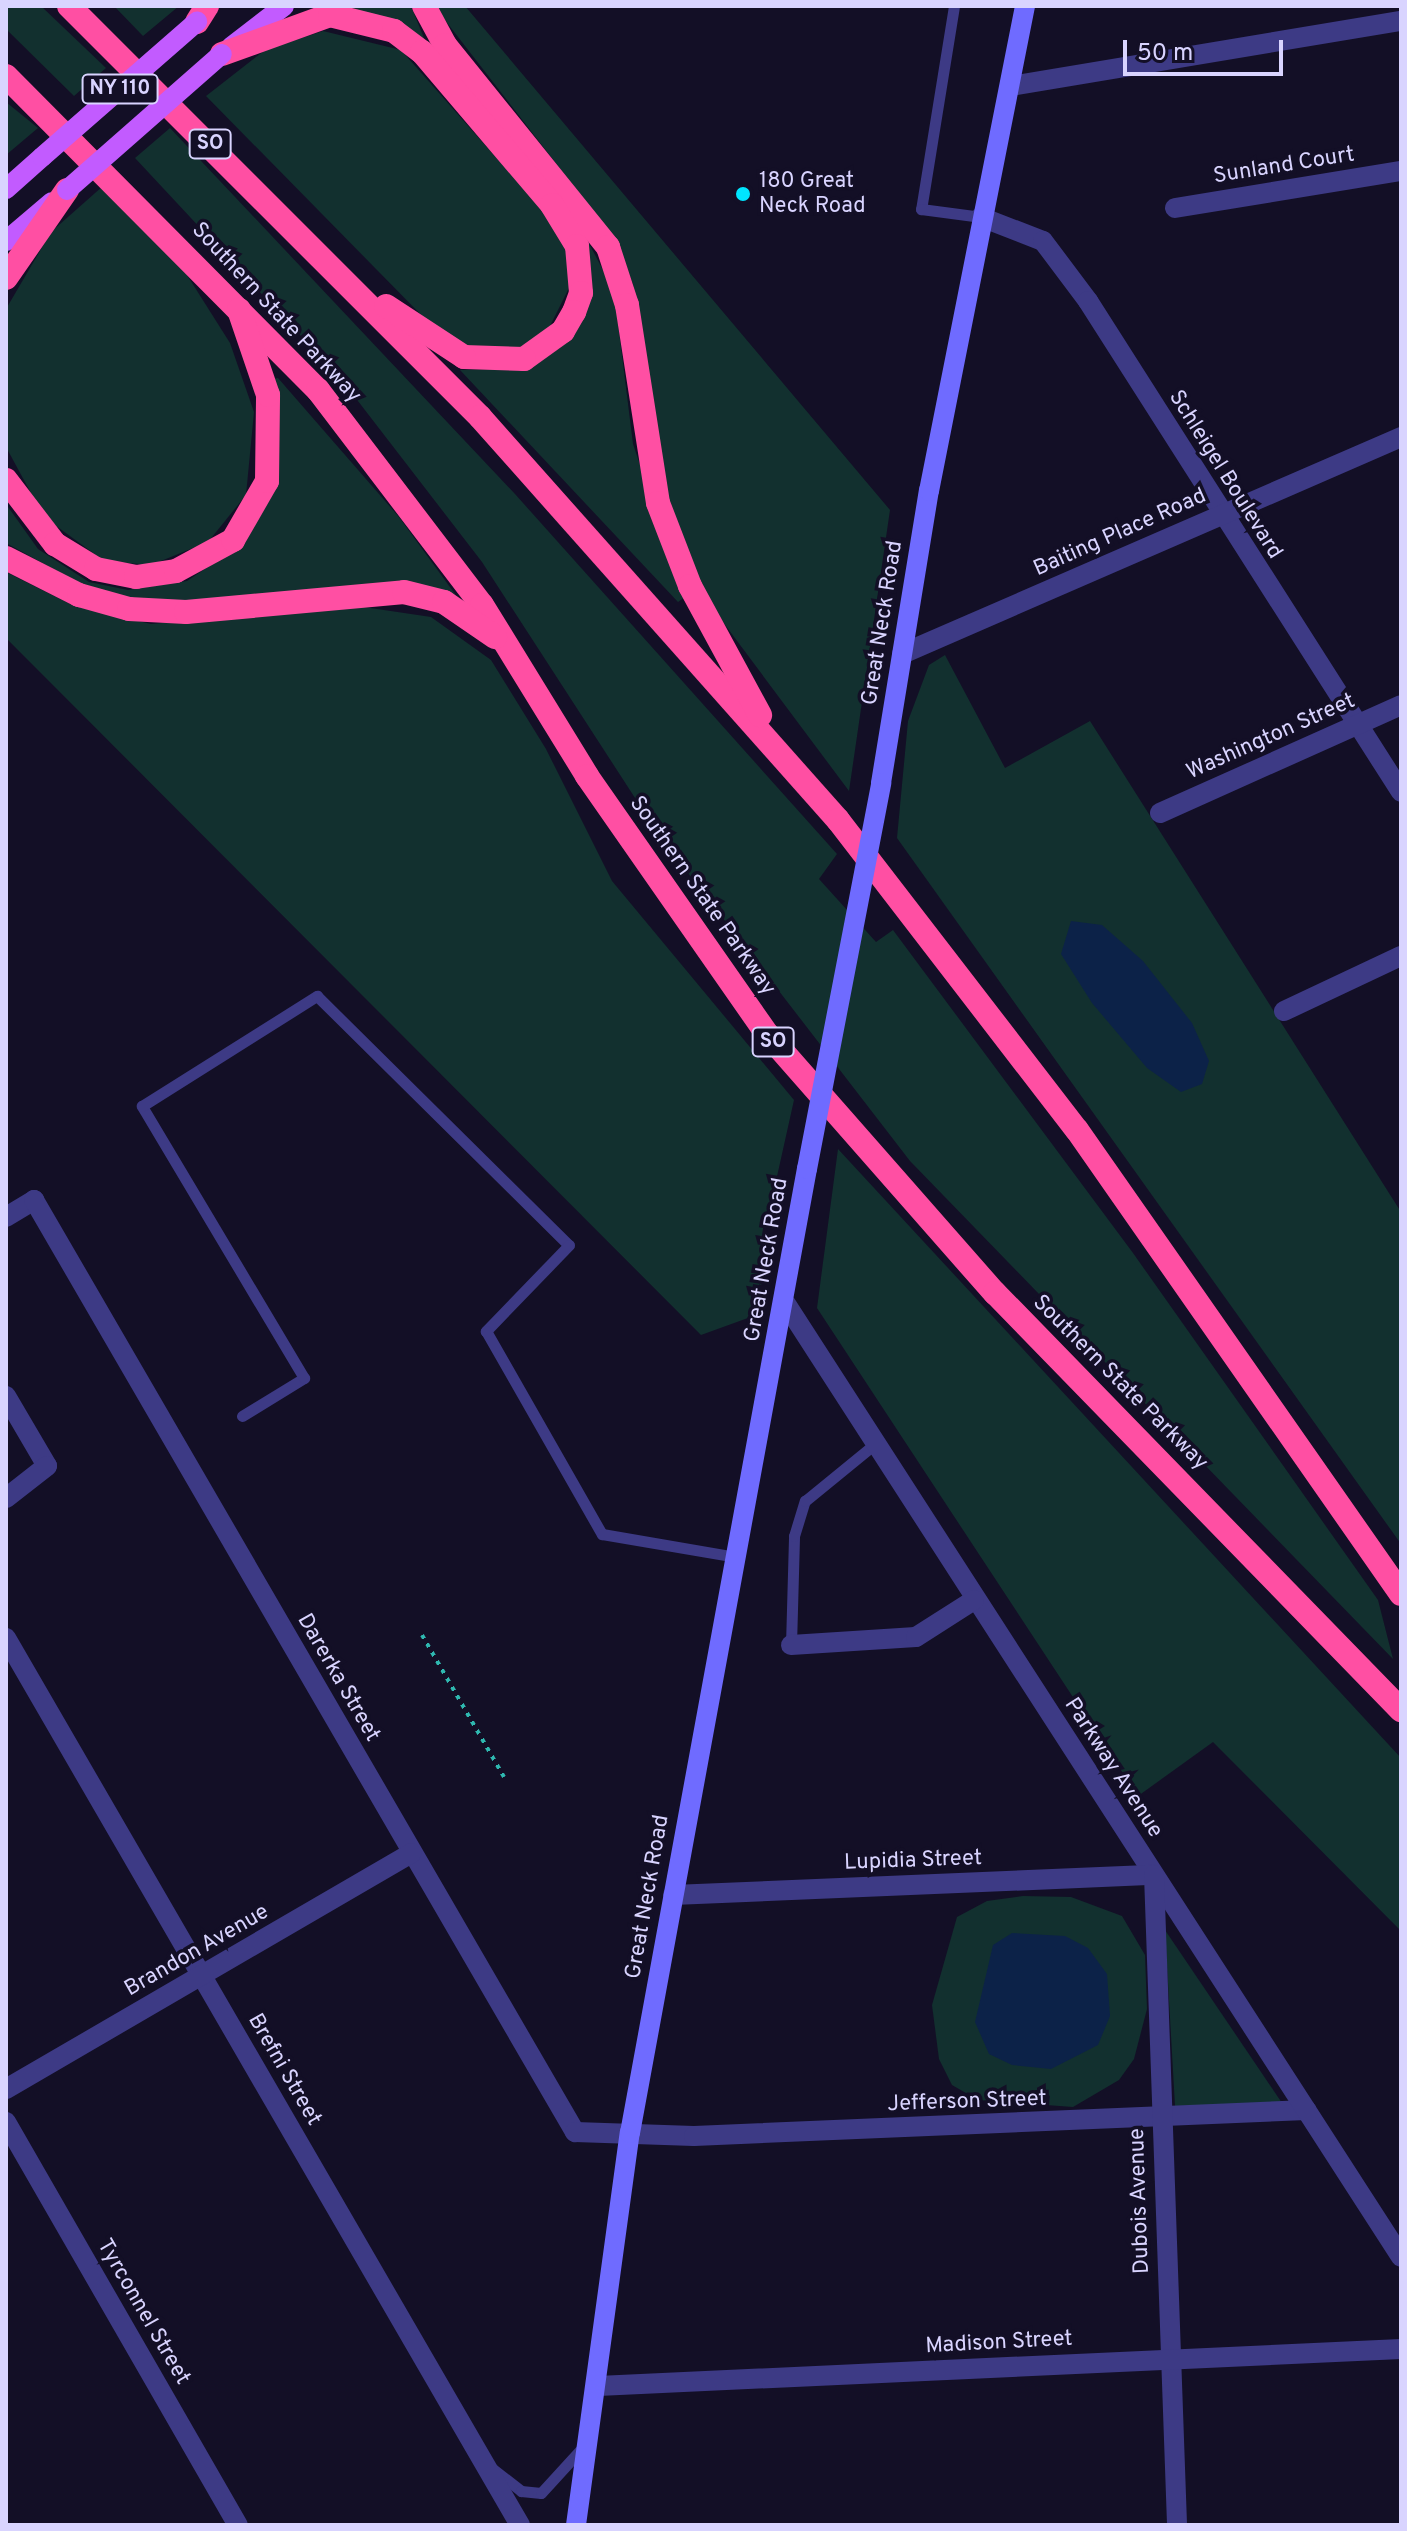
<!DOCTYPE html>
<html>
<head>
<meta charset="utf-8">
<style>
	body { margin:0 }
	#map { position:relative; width:1407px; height:2531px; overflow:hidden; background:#130f26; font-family:Overpass,sans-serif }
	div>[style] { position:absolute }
	.green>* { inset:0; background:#12302f }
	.water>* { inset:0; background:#0c2248 }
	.path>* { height:4px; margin-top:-2px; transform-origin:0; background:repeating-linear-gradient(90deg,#2fb8b0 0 4px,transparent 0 10px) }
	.lane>* { height:11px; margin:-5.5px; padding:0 5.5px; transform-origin:5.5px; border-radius:5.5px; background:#3d3a85 }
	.street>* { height:20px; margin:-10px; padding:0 10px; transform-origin:10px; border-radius:10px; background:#3d3a85 }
	.secondary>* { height:20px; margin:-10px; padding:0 10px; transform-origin:10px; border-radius:10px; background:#6f6bff }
	.primary>* { height:20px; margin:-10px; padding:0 10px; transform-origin:10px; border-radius:10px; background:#c25bff }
	.highway>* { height:24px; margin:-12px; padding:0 12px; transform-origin:12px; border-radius:12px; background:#ff4fa3 }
	.secondary-bridge>* { height:20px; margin:-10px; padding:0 10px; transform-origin:10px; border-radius:10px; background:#6f6bff }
	.primary-bridge>* { height:20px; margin:-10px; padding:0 10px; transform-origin:10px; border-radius:10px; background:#c25bff }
	.dots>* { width:22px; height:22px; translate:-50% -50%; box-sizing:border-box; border:4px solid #130f26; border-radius:50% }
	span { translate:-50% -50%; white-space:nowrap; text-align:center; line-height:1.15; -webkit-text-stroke:7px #130f26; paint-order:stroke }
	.shield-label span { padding:2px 6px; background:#130f26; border:2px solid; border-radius:6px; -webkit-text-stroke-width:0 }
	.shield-label { font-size:20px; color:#d9d4ff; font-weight:700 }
	.street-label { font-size:22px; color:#d9d4ff }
	.poi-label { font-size:22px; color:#d9d4ff }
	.left { translate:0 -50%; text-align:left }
	.frame { position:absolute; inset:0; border:8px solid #d9d4ff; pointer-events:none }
	.scale { position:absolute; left:1123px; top:40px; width:160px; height:36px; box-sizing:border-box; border:4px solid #d9d4ff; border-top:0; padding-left:10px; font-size:24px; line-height:28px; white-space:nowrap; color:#d9d4ff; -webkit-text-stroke:6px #130f26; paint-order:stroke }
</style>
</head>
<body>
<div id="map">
	<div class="green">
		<i style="clip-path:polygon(6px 6px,41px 6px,106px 68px,74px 96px,6px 29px)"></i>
		<i style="clip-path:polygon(114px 6px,179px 6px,143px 36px)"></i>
		<i style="clip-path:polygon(336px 6px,411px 6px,426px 43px)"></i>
		<i style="clip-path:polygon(434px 6px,465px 6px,890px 510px,849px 791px,702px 594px,665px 500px,633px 284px,614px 238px)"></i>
		<i style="clip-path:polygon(323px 31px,401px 50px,555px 224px,565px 241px,570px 286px,548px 330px,520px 348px,473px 350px,434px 328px,206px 96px,265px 50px)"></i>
		<i style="clip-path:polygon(6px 102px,38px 128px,6px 155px)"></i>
		<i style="clip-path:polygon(170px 128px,515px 494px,837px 854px,819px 879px,876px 942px,893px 930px,1133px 1253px,1378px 1600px,1393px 1659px,910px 1161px,661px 838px,482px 562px,341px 379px,135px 158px)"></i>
		<i style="clip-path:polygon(103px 186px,187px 275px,230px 343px,254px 412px,246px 495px,208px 542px,151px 565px,104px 561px,44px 517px,6px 447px,6px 309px,51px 232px)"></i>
		<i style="clip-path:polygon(584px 234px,614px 291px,633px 444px,685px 597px,678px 602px,460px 370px,523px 368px,559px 348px,575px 330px,592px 283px)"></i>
		<i style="clip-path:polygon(278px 378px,399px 517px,463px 605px,408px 585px,230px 603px,142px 600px,90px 589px,6px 543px,6px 504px,38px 549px,89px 582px,128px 590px,187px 581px,239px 546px,273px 484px,272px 379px)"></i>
		<i style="clip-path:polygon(6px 572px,74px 606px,151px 624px,357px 606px,431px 617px,491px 660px,546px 749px,612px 881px,794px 1100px,766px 1226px,759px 1314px,701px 1335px,6px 638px)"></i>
		<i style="clip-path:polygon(945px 655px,1005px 768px,1090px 721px,1401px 1212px,1401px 1544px,897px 838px,908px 721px,929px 665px)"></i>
		<i style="clip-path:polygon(838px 1149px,1401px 1758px,1401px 1931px,1213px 1742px,1138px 1796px,817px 1308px)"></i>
		<i style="clip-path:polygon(1023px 1896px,1071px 1897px,1122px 1916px,1145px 1955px,1147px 2009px,1134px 2059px,1119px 2080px,1073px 2107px,978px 2100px,952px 2085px,939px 2059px,932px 2005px,957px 1917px,987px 1901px)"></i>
		<i style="clip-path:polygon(1165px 1930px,1282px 2103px,1175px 2106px)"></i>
	</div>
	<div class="water">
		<i style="clip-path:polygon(1071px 921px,1102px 925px,1143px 961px,1192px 1023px,1209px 1061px,1202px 1084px,1181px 1092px,1147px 1068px,1092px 1003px,1061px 954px)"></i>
		<i style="clip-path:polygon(1012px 1933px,1065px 1936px,1088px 1948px,1107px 1974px,1110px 2016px,1098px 2045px,1051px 2069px,1012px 2065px,989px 2054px,975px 2022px,993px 1945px)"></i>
	</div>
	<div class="path">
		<i style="left:422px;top:1635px;width:164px;rotate:60deg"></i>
	</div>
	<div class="lane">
		<i style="left:954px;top:6px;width:206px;rotate:99.2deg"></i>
		<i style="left:921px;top:209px;width:61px;rotate:7.6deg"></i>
		<i style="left:242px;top:1416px;width:73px;rotate:-31.5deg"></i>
		<i style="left:304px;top:1378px;width:317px;rotate:-120.8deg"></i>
		<i style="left:142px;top:1106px;width:207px;rotate:-32.2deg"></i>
		<i style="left:317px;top:996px;width:354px;rotate:44.7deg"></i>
		<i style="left:569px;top:1245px;width:120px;rotate:134deg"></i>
		<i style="left:486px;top:1331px;width:234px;rotate:60.3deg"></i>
		<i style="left:602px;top:1534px;width:131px;rotate:9.7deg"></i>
		<i style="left:791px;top:1645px;width:109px;rotate:-88.4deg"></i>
		<i style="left:794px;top:1536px;width:37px;rotate:-73deg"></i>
		<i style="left:805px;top:1501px;width:92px;rotate:-39.2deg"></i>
		<i style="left:493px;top:2469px;width:36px;rotate:38deg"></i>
		<i style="left:521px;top:2491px;width:20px;rotate:6deg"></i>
		<i style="left:541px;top:2493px;width:62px;rotate:-47.6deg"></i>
	</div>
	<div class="street">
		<i style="left:1011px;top:86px;width:395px;rotate:-9.5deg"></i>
		<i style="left:1175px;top:208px;width:229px;rotate:-9.3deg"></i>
		<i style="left:981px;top:217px;width:66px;rotate:21.2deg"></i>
		<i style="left:1043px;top:241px;width:75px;rotate:53.1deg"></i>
		<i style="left:1088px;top:301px;width:582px;rotate:57.48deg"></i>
		<i style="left:902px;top:654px;width:544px;rotate:-23.5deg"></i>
		<i style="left:1160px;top:813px;width:264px;rotate:-24.1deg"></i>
		<i style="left:1284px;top:1011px;width:129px;rotate:-25.2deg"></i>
		<i style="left:6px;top:1217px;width:33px;rotate:-31deg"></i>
		<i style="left:34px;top:1200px;width:1078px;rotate:59.87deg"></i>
		<i style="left:575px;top:2132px;width:119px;rotate:1.9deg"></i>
		<i style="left:694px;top:2136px;width:613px;rotate:-2.43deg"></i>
		<i style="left:786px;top:1304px;width:1134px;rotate:57.16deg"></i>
		<i style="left:6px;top:1396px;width:81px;rotate:59.6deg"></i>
		<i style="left:47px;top:1466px;width:52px;rotate:142deg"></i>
		<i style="left:6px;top:1638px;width:1025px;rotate:59.91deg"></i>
		<i style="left:791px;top:1645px;width:125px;rotate:-3.7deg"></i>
		<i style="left:916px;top:1637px;width:69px;rotate:-32.5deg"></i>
		<i style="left:673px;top:1895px;width:481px;rotate:-2.4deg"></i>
		<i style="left:1154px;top:1875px;width:650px;rotate:87.97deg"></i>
		<i style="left:6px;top:2089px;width:469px;rotate:-30.2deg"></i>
		<i style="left:6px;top:2122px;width:465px;rotate:60.1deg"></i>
		<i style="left:598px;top:2386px;width:804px;rotate:-2.64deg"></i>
	</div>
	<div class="secondary">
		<i style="left:881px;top:783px;width:296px;rotate:-80.7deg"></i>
		<i style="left:929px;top:491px;width:494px;rotate:-78.8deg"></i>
		<i style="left:576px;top:2525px;width:396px;rotate:-82.2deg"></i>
		<i style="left:630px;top:2133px;width:980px;rotate:-79.6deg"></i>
	</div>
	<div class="primary">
		<i style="left:231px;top:47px;width:67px;rotate:-37.7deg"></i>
		<i style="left:6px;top:189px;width:48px;rotate:-41.6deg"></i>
		<i style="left:6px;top:241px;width:60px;rotate:-40.3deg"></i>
	</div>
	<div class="highway">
		<i style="left:69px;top:6px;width:581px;rotate:45deg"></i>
		<i style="left:480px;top:417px;width:539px;rotate:48.38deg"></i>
		<i style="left:838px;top:820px;width:391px;rotate:52.4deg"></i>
		<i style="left:1077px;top:1130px;width:566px;rotate:55.07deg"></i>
		<i style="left:424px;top:6px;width:44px;rotate:61.7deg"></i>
		<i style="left:445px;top:45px;width:260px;rotate:51.1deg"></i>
		<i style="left:608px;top:247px;width:61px;rotate:71.9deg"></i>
		<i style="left:627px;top:305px;width:200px;rotate:81.1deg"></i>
		<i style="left:658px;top:503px;width:89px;rotate:68.9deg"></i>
		<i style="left:690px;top:586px;width:147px;rotate:61.5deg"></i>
		<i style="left:197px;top:22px;width:19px;rotate:-58deg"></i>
		<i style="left:222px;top:54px;width:115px;rotate:-19.9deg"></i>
		<i style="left:330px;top:15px;width:66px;rotate:14deg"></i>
		<i style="left:394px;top:31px;width:35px;rotate:37deg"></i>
		<i style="left:422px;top:52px;width:201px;rotate:49.6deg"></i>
		<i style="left:552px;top:205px;width:48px;rotate:58.6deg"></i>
		<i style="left:577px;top:246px;width:47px;rotate:85.1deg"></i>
		<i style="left:581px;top:293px;width:20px;rotate:110deg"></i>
		<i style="left:574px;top:312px;width:22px;rotate:120deg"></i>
		<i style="left:563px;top:331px;width:48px;rotate:144.3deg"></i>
		<i style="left:524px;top:359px;width:60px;rotate:-178.1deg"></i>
		<i style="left:464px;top:357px;width:93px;rotate:-146.8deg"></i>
		<i style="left:6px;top:76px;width:443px;rotate:45.2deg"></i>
		<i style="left:318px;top:390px;width:270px;rotate:52.7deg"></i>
		<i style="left:482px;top:605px;width:201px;rotate:58.4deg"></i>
		<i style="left:587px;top:776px;width:316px;rotate:55.1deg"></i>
		<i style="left:768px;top:1035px;width:344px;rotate:48.7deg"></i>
		<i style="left:995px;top:1293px;width:582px;rotate:45.77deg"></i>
		<i style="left:6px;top:278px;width:107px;rotate:-55.3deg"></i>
		<i style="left:6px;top:480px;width:81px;rotate:52.6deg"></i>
		<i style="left:55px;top:544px;width:48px;rotate:31.4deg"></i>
		<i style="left:96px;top:569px;width:41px;rotate:11.3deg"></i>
		<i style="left:136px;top:577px;width:40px;rotate:-8.5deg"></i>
		<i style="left:176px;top:571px;width:65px;rotate:-28.5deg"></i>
		<i style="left:233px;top:540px;width:68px;rotate:-60deg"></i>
		<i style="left:267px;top:481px;width:86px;rotate:-89.3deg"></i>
		<i style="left:268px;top:395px;width:90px;rotate:-108.8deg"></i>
		<i style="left:6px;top:558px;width:82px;rotate:26.9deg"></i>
		<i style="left:79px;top:595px;width:52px;rotate:15.6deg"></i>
		<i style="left:129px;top:609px;width:57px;rotate:3deg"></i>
		<i style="left:186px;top:612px;width:219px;rotate:-5.2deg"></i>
		<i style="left:404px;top:592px;width:41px;rotate:14deg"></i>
		<i style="left:444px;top:602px;width:62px;rotate:34.5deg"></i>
	</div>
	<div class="secondary-bridge">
		<i style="left:807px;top:1169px;width:393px;rotate:-79.1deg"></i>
	</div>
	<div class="primary-bridge">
		<i style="left:42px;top:157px;width:206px;rotate:-41.1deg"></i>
		<i style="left:67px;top:190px;width:206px;rotate:-41.3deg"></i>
	</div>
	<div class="dots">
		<i style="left:743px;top:194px;background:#00e5ff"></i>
	</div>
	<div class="shield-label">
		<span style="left:120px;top:89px">NY 110</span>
		<span style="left:210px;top:144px">SO</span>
		<span style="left:773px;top:1042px">SO</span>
	</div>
	<div class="street-label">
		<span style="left:1284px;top:166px;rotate:-9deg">Sunland Court</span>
		<span style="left:276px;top:313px;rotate:47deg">Southern State Parkway</span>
		<span style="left:1225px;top:475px;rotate:58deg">Schleigel Boulevard</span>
		<span style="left:1120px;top:533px;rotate:-24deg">Baiting Place Road</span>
		<span style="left:883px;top:623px;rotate:-81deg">Great Neck Road</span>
		<span style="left:1271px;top:737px;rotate:-24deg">Washington Street</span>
		<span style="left:702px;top:896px;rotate:55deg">Southern State Parkway</span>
		<span style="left:767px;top:1260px;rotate:-80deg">Great Neck Road</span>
		<span style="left:1120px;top:1383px;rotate:45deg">Southern State Parkway</span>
		<span style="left:338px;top:1678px;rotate:60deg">Darerka Street</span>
		<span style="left:1113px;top:1768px;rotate:57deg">Parkway Avenue</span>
		<span style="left:913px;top:1861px;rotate:-2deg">Lupidia Street</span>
		<span style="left:648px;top:1897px;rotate:-80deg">Great Neck Road</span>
		<span style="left:197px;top:1951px;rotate:-30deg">Brandon Avenue</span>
		<span style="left:284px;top:2070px;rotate:60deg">Brefni Street</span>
		<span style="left:967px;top:2102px;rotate:-2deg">Jefferson Street</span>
		<span style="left:1140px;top:2201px;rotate:-92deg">Dubois Avenue</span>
		<span style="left:143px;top:2312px;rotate:60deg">Tyrconnel Street</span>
		<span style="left:999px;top:2343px;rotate:-3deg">Madison Street</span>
	</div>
	<div class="poi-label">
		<span class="left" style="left:759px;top:194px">180 Great<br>Neck Road</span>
	</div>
	<div class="frame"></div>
	<div class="scale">50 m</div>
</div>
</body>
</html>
